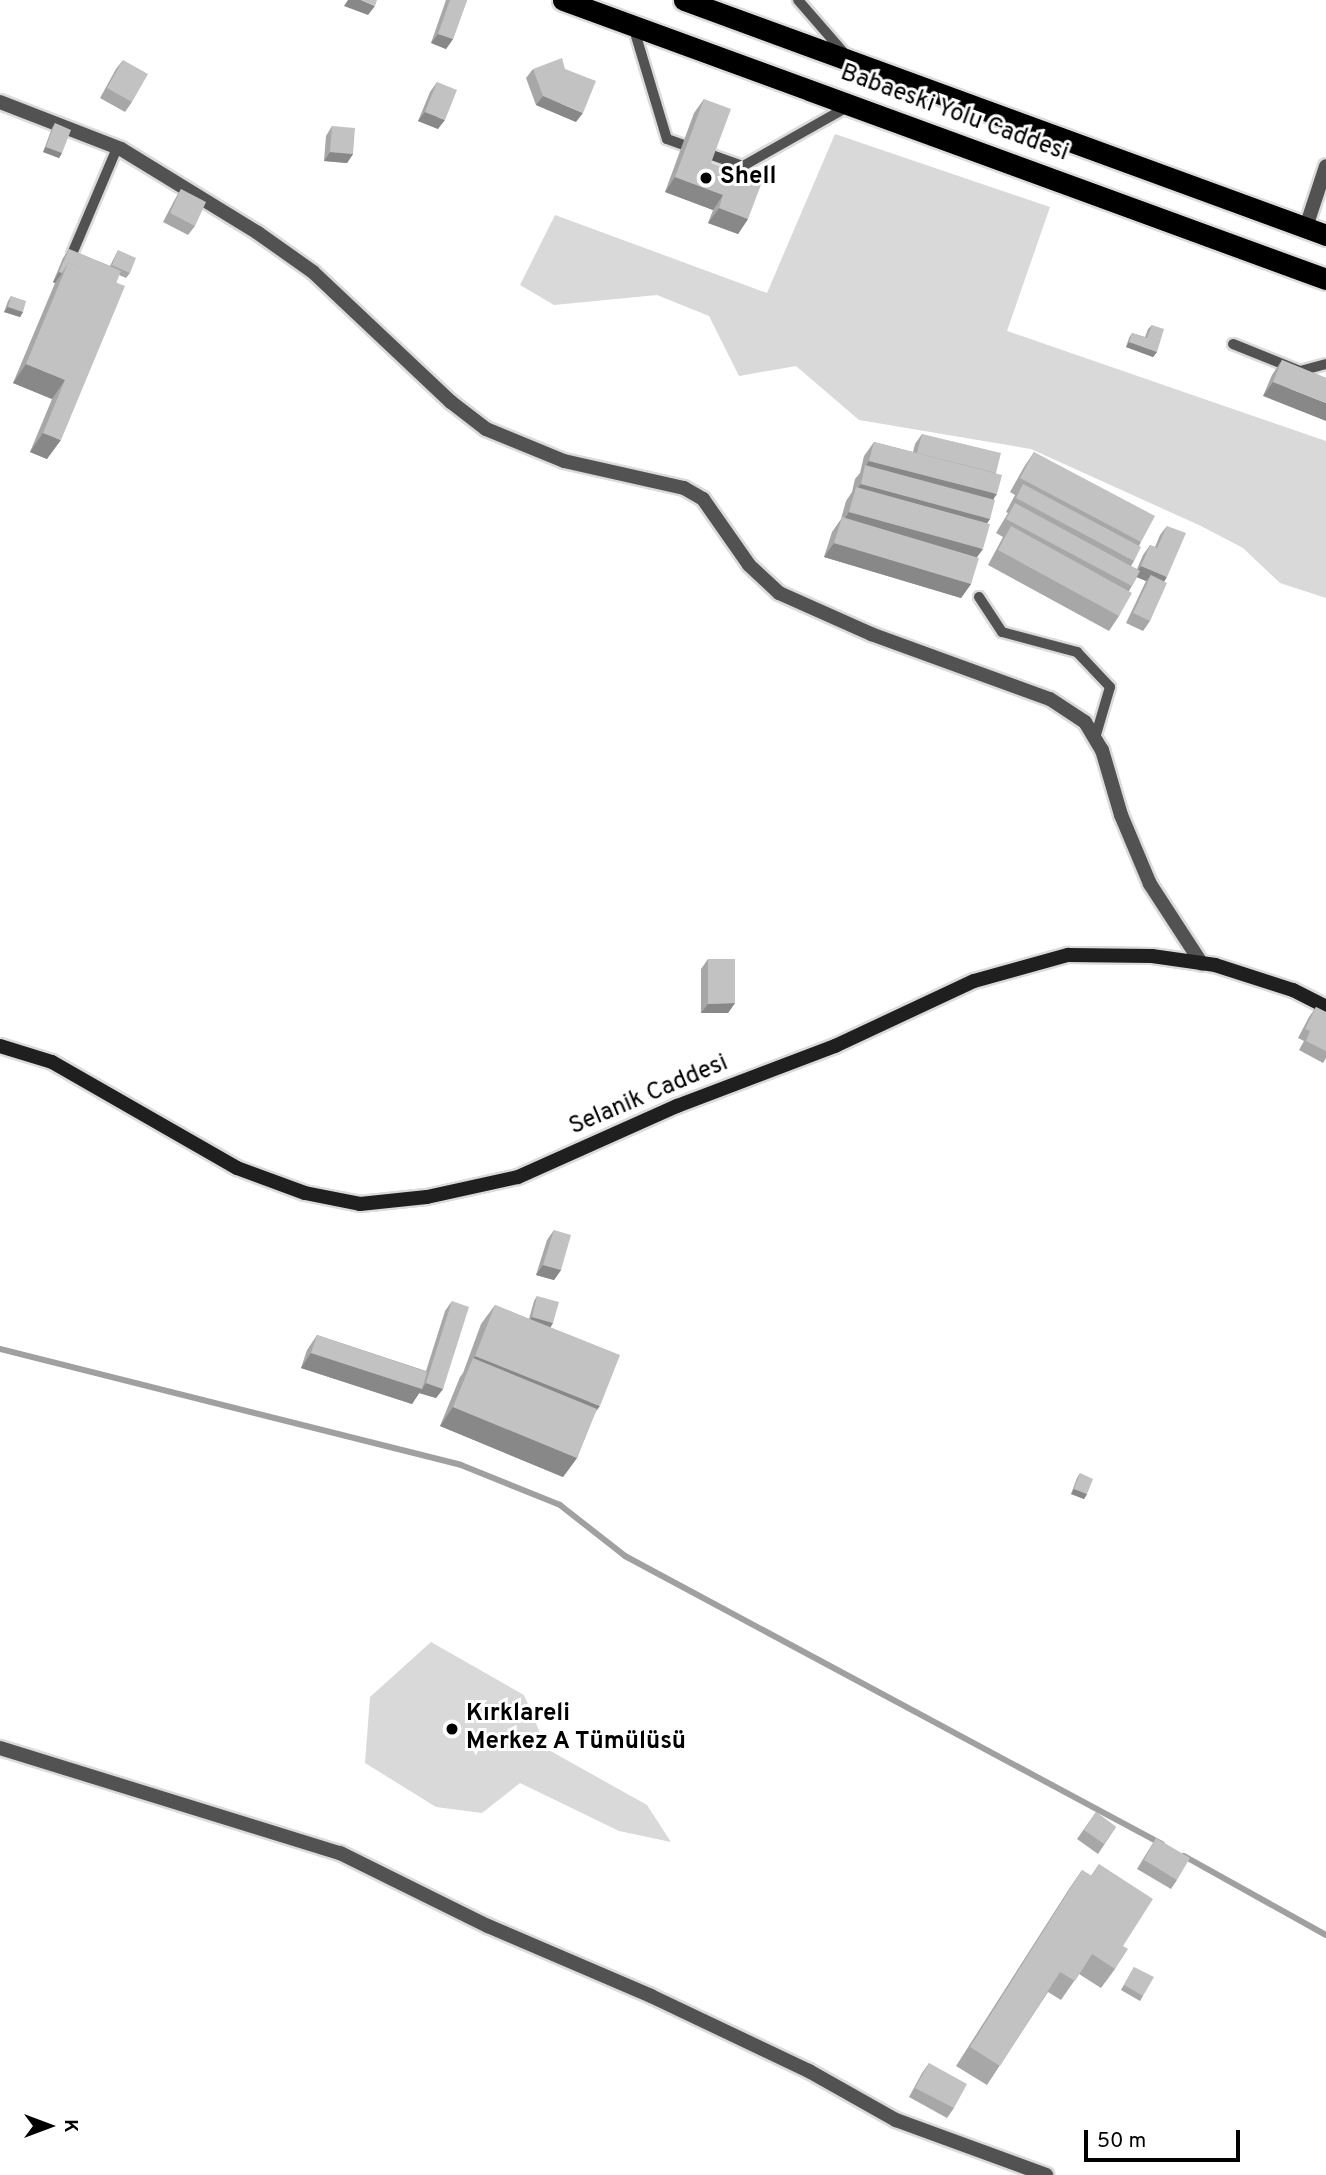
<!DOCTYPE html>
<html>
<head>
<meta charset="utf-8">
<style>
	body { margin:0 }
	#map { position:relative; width:1326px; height:2175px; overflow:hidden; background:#fff; font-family:Overpass,sans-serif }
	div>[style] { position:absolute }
	.green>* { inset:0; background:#d9d9d9 }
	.stream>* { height:6px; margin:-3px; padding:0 3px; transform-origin:3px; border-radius:3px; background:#a0a0a0 }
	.roads { filter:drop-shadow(2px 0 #dbdbdb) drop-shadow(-2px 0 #dbdbdb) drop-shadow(0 2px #dbdbdb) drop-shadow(0 -2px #dbdbdb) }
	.lane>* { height:10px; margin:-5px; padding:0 5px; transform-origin:5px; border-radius:5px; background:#525252 }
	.street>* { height:14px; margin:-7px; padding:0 7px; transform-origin:7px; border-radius:7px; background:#525252 }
	.secondary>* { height:14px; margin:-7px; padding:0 7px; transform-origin:7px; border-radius:7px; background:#1f1f1f }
	.highway>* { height:21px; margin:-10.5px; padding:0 10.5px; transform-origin:10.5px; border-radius:10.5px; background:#000 }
	.wall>* { inset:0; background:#a7a7a7 }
	.shaded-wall>* { inset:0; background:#888 }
	.building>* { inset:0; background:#c2c2c2 }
	.dots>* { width:19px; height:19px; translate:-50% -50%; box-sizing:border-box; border:4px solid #fff; border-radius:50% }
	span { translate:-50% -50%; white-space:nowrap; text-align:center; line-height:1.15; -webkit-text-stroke:6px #fff; paint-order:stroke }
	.street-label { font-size:24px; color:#000 }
	.poi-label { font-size:24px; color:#000; font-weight:700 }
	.left { translate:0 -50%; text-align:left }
	.north { position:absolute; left:14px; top:2091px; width:70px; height:70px; -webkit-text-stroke:5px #fff; paint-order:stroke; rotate:90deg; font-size:19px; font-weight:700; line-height:28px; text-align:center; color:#000 }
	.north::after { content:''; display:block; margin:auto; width:24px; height:32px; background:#000; clip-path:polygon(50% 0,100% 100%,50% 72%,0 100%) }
	.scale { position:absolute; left:1084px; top:2130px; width:156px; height:32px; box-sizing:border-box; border:4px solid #000; border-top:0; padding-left:9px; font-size:21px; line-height:24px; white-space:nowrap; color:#000; -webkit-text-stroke:5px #fff; paint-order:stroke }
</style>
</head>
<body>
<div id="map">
	<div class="green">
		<i style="clip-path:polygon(835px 134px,1050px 207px,1007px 331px,1326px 441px,1326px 598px,1280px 583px,1243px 548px,1201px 526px,1031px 449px,859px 420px,796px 366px,739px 376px,709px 316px,657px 295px,554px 305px,520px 285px,555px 215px,767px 293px)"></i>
		<i style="clip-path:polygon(431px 1642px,524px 1695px,547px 1749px,647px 1805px,671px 1842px,619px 1831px,520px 1783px,482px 1813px,436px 1807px,365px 1763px,370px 1697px)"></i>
	</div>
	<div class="stream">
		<i style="left:0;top:1349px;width:475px;rotate:14.1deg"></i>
		<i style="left:461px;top:1465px;width:107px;rotate:22deg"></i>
		<i style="left:560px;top:1505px;width:83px;rotate:38.1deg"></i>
		<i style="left:625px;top:1556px;width:609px;rotate:28.21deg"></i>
		<i style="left:1184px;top:1856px;width:162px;rotate:29.1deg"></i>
	</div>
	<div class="roads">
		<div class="lane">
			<i style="left:798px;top:0;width:72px;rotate:49deg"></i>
			<i style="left:633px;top:26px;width:118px;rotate:73.3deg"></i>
			<i style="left:667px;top:139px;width:81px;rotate:19.6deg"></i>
			<i style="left:743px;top:166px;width:122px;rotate:-29.5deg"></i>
			<i style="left:72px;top:254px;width:115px;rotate:-67deg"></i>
			<i style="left:1233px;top:344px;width:72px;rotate:21.9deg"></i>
			<i style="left:1300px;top:371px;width:27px;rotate:-15deg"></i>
			<i style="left:979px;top:597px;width:42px;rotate:56.7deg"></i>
			<i style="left:1002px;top:632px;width:78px;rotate:14.9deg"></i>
			<i style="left:1077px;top:652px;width:48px;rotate:46.7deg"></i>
			<i style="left:1110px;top:687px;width:53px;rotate:106.4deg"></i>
		</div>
		<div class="street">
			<i style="left:0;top:102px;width:130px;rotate:21.2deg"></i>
			<i style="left:121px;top:149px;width:161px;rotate:31.5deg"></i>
			<i style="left:258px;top:233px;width:67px;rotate:35.3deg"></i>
			<i style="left:313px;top:272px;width:190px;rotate:43.3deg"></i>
			<i style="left:451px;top:402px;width:44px;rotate:37.6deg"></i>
			<i style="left:486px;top:429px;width:84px;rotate:22.3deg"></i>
			<i style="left:564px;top:461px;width:123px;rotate:12.7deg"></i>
			<i style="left:684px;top:488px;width:22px;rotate:30deg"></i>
			<i style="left:703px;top:499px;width:80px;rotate:55.1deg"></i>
			<i style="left:749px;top:565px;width:41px;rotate:43deg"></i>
			<i style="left:779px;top:593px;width:101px;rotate:24deg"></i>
			<i style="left:871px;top:634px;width:190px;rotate:20deg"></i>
			<i style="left:1050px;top:699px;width:42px;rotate:33.3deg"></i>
			<i style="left:1085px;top:722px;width:33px;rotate:59deg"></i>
			<i style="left:1102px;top:750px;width:68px;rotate:73.7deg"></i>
			<i style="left:1121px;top:815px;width:75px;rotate:67.2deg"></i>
			<i style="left:1150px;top:884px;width:95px;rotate:57deg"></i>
			<i style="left:1306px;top:227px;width:64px;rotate:-71.8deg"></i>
			<i style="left:0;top:1748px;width:356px;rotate:17.2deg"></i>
			<i style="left:340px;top:1853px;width:165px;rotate:26.3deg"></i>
			<i style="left:488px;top:1926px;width:177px;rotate:23.2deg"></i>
			<i style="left:651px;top:1996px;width:175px;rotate:25.4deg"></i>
			<i style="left:809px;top:2071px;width:100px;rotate:29.4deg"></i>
			<i style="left:896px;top:2120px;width:160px;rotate:20.1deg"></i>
		</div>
		<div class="secondary">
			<i style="left:0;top:1046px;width:54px;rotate:17.1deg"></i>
			<i style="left:52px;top:1062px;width:213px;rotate:29.8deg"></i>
			<i style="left:237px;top:1168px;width:72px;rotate:20.2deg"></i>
			<i style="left:305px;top:1193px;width:56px;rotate:11.3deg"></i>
			<i style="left:360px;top:1204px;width:67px;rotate:-6deg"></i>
			<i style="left:427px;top:1197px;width:93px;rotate:-12.4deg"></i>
			<i style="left:518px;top:1177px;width:174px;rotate:-24.1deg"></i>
			<i style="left:677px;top:1106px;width:169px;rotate:-20.8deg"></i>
			<i style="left:835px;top:1046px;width:153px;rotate:-25.1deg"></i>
			<i style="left:974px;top:981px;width:98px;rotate:-15.5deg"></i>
			<i style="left:1068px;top:955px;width:84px;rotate:0.7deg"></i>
			<i style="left:1152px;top:956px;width:64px;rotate:8.1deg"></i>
			<i style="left:1215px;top:965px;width:82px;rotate:17.8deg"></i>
			<i style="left:1293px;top:990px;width:37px;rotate:27deg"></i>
		</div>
		<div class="highway">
			<i style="left:563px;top:0;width:812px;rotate:20.09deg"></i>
			<i style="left:684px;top:0;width:684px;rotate:20.1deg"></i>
		</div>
	</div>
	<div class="wall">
		<i style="clip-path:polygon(446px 0,467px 0,453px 39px,446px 49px,431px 43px)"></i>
		<i style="clip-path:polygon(123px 60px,132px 102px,125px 112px,100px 98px,116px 69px)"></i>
		<i style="clip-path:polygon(533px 69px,576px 122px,536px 105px,526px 78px)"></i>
		<i style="clip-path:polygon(437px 82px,438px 129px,418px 121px,430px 92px)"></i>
		<i style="clip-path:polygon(704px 99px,711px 163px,748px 219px,738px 234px,708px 223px,713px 210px,665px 192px,694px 113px)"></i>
		<i style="clip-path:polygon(55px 123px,62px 153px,59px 158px,43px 152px,52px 128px)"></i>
		<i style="clip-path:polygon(332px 126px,353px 154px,347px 163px,324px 161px,326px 136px)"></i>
		<i style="clip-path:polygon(181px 189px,195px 226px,188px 235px,163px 222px,175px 199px)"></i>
		<i style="clip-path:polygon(69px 249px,110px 266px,118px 250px,130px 273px,126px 278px,119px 275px,47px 459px,30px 452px,52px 399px,13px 383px,55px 283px,53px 282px,63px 258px)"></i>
		<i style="clip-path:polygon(11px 296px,23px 312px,20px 317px,4px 312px,8px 301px)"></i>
		<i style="clip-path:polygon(1152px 325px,1157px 352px,1153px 357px,1126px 347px,1129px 338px,1132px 333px,1145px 337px,1148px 329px)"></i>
		<i style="clip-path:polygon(1282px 360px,1326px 378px,1263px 396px,1272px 375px)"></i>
		<i style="clip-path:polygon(922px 434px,996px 473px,994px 499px,990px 519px,987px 523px,977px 557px,971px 584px,961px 598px,824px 557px,832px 532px,841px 519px,846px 501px,852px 492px,855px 479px,860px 473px,864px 456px,874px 442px,913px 452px,915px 444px)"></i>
		<i style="clip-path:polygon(1034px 452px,1141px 542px,1139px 546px,1134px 561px,1131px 566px,1137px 569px,1143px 555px,1150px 545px,1155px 547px,1160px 535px,1167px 526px,1164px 581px,1150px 621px,1143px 631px,1126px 623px,1146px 581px,1137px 577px,1129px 591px,1119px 616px,1109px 631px,988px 565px,1003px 537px,996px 533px,1008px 513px,1006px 512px,1015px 495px,1010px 492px,1024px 467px)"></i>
		<i style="clip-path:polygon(708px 959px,735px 1003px,728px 1013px,701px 1013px,701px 969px)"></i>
		<i style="clip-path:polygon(1316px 1007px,1326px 1012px,1326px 1058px,1323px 1063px,1299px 1050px,1304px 1041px,1298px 1038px,1309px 1017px)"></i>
		<i style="clip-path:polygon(554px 1230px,561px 1270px,554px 1280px,536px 1275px,547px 1240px)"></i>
		<i style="clip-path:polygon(537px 1296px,553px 1323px,550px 1327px,595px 1412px,577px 1458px,563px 1477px,440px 1426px,460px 1377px,463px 1373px,481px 1324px,495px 1305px,529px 1319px,534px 1301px)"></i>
		<i style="clip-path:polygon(452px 1301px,443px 1389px,436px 1398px,419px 1393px,412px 1404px,301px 1368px,307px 1350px,317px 1335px,426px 1371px,445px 1311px)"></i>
		<i style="clip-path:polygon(1080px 1473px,1087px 1494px,1084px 1499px,1071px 1494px,1077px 1478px)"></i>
		<i style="clip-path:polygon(1096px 1812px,1116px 1827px,1098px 1854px,1077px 1839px)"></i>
		<i style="clip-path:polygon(1156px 1838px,1177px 1880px,1171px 1889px,1137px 1869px)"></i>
		<i style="clip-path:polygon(1099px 1864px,1123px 1946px,1115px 1969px,1101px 1988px,1079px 1974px,1061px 2000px,1048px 1992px,987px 2085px,956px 2066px,1069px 1889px,1082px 1870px,1091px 1876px)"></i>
		<i style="clip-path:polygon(1134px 1967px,1143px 1996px,1140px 2001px,1121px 1990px)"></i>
		<i style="clip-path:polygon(929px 2063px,954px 2108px,947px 2118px,909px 2097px,922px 2073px)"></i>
	</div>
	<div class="shaded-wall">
		<i style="clip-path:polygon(348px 0,361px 0,375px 6px,368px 15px,344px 6px)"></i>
		<i style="clip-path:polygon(438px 34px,453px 39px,446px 49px,431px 43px)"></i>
		<i style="clip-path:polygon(543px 96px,583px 113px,576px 122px,536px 105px)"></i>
		<i style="clip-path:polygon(425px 112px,445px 120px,438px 129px,418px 121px)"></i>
		<i style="clip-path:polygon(46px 147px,62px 153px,59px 158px,43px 152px)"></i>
		<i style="clip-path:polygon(330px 152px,353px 154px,347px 163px,324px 161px)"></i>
		<i style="clip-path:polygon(675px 177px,723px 195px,713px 210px,665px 192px)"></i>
		<i style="clip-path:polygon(719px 208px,748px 219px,738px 234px,708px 223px)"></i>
		<i style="clip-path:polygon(59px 272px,62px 273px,55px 283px,53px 282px)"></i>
		<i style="clip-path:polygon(8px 307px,23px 312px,20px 317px,4px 312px)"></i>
		<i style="clip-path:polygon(1129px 342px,1157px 352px,1153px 357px,1126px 347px)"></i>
		<i style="clip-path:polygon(26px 364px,65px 380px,52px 399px,13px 383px)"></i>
		<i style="clip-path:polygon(1273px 382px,1326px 403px,1326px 421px,1263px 396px)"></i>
		<i style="clip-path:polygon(43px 433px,61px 440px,47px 459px,30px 452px)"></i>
		<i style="clip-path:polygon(869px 461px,997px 494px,987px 508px,865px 467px)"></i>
		<i style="clip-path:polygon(861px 484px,990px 519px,980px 533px,854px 493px)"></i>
		<i style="clip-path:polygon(849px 512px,983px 549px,972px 564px,839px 527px)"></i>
		<i style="clip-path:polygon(834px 543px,971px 584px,961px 598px,824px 557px)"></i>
		<i style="clip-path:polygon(1141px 566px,1167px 577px,1161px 587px,1151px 575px,1146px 581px,1134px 576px)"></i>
		<i style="clip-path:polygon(735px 1003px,728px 1013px,701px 1013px,708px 1004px)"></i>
		<i style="clip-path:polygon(543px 1265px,561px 1270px,554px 1280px,536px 1275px)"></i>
		<i style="clip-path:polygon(532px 1317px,553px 1323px,550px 1328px,529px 1322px)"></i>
		<i style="clip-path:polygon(311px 1353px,422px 1389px,412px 1404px,301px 1368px)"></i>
		<i style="clip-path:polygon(475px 1356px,600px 1406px,586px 1425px,472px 1361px)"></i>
		<i style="clip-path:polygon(426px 1383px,443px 1389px,436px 1398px,419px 1393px)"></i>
		<i style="clip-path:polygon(453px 1407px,577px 1458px,563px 1477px,440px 1426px)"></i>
		<i style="clip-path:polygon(1074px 1489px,1087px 1494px,1084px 1499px,1071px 1494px)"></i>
	</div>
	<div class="building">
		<i style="clip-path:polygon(361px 0,377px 0,375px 6px)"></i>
		<i style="clip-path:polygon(450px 0,467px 0,453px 39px,438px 34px)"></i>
		<i style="clip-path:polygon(562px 58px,565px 69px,596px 81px,583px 113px,543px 96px,533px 69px)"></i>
		<i style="clip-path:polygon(123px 60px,148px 74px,132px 102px,107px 88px)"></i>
		<i style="clip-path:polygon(437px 82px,457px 90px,445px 120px,425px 112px)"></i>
		<i style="clip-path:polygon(704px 99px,731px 109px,711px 163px,762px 182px,748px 219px,719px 208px,723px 195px,675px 177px)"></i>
		<i style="clip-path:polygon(55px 123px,71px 130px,62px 153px,46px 147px)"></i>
		<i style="clip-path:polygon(332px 126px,355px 128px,353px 154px,330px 152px)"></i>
		<i style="clip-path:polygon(181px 189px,206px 202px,195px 226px,170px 213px)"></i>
		<i style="clip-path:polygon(69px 249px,121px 271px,116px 283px,68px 263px,62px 273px,59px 272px)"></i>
		<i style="clip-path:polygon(118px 250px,136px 258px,130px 273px,112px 265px)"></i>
		<i style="clip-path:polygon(68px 263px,125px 286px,61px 440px,43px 433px,65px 380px,26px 364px)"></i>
		<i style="clip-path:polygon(11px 296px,26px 301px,23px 312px,8px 307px)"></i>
		<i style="clip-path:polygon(1152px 325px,1164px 329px,1157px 352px,1129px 342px,1132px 333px,1147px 338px)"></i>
		<i style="clip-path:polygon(1282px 360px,1326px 378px,1326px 403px,1273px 382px)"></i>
		<i style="clip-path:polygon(922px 434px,1001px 453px,996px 473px,917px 453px)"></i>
		<i style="clip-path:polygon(874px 442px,1002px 475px,997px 494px,869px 461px)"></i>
		<i style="clip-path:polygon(1034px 452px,1155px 516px,1141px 542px,1020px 478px)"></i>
		<i style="clip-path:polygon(865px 465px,995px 500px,990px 519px,861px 484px)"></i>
		<i style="clip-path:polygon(1023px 484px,1141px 547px,1134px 561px,1016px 498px)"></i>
		<i style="clip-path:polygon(856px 487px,990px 524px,983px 549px,849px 512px)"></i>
		<i style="clip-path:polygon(1015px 503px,1140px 571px,1132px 586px,1006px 519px)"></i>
		<i style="clip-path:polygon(842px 517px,979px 558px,971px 584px,834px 543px)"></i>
		<i style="clip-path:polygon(1011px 526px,1132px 593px,1119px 616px,998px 550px)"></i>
		<i style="clip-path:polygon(1167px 526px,1186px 533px,1167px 577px,1141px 566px,1150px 545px,1157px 548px)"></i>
		<i style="clip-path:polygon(1151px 575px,1167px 583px,1150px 621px,1133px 613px)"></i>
		<i style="clip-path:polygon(708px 959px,735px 959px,735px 1003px,708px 1004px)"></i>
		<i style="clip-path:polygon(1316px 1007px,1326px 1012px,1326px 1051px,1306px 1041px,1310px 1031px,1305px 1029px)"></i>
		<i style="clip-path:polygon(554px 1230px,571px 1235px,561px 1270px,543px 1265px)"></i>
		<i style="clip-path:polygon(537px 1296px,559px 1302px,553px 1323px,532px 1317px)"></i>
		<i style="clip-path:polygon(452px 1301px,469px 1307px,443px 1389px,426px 1383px)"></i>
		<i style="clip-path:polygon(495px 1305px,620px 1355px,600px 1406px,475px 1356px)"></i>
		<i style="clip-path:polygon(317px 1335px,427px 1372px,422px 1389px,311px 1353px)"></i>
		<i style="clip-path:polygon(473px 1358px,597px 1409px,577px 1458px,453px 1407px)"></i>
		<i style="clip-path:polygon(1080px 1473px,1093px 1479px,1087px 1494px,1074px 1489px)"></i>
		<i style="clip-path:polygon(1096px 1812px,1116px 1827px,1104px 1844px,1084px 1830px)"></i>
		<i style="clip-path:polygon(1156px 1838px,1190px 1858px,1177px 1880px,1144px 1860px)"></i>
		<i style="clip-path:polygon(1099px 1864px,1153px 1899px,1123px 1946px,1128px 1949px,1115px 1969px,1092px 1954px,1075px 1981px,1060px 1972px,1000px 2066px,970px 2047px,1082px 1870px,1092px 1876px)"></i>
		<i style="clip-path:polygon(1134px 1967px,1154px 1977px,1143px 1996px,1124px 1985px)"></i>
		<i style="clip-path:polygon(929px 2063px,967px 2084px,954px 2108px,915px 2088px)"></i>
	</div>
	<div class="dots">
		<i style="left:706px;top:178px;background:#000"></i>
		<i style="left:452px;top:1729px;background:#000"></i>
	</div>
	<div class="street-label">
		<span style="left:954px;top:114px;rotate:20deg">Babaeski Yolu Caddesi</span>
		<span style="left:649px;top:1096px;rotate:-23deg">Selanik Caddesi</span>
	</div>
	<div class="poi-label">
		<span class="left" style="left:720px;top:178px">Shell</span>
		<span class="left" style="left:466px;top:1729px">Kırklareli<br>Merkez A Tümülüsü</span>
	</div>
	<div class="north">K</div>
	<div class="scale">50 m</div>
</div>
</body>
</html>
